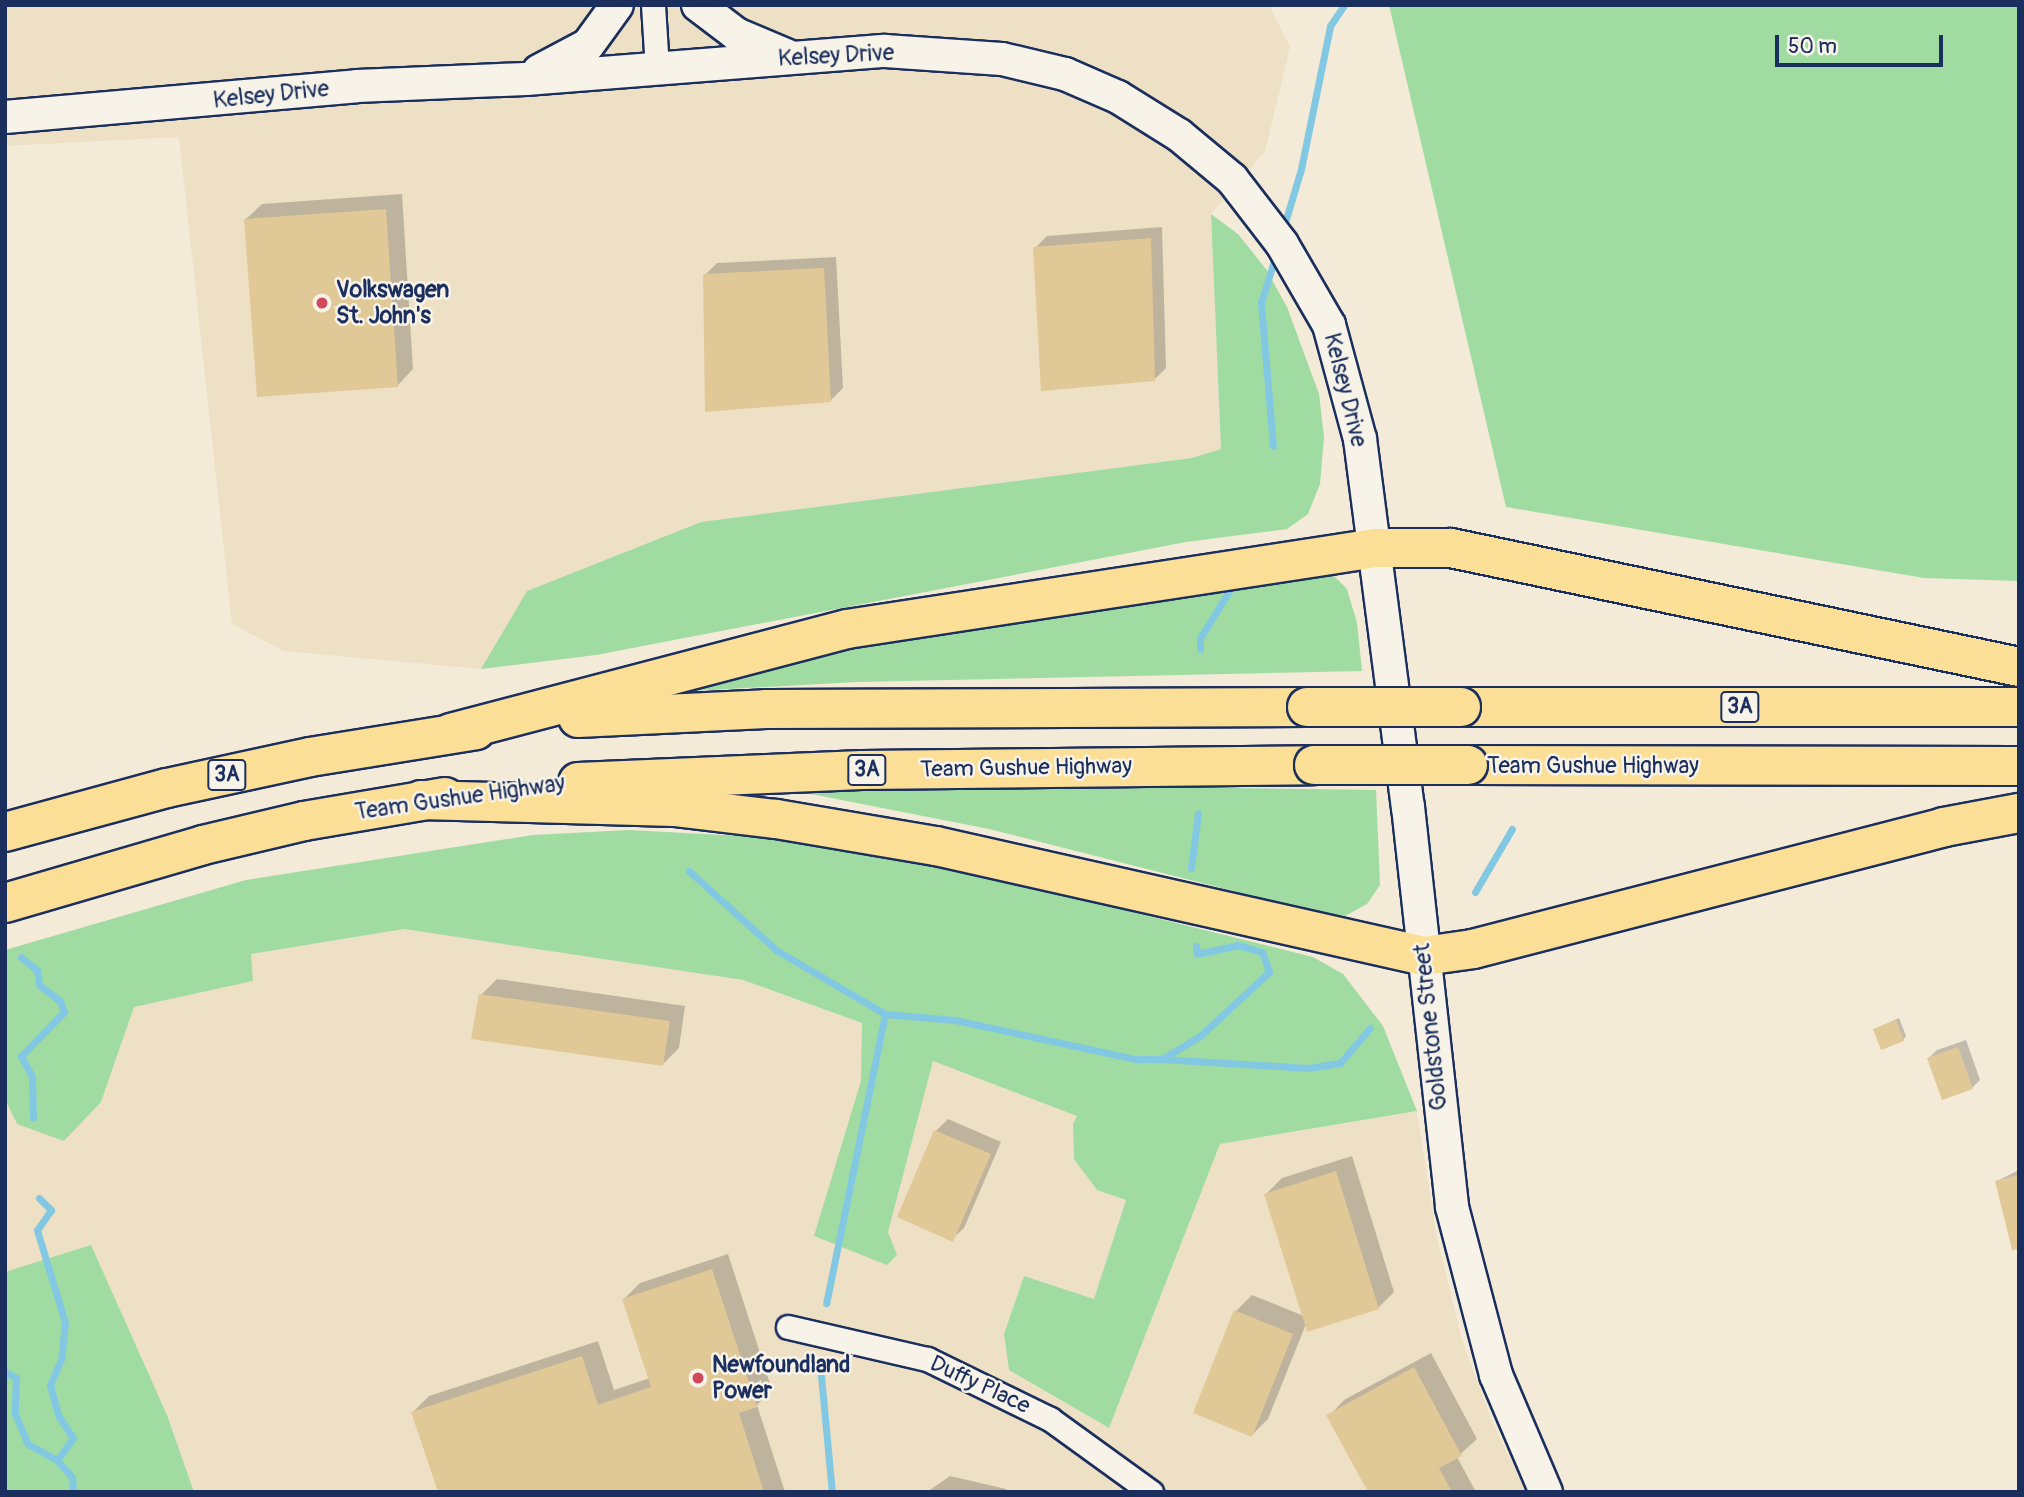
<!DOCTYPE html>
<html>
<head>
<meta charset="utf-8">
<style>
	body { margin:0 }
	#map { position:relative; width:2024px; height:1497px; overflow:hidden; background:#f3ead8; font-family:Pangolin,sans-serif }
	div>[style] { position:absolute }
	.built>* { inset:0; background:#eee0c4 }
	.green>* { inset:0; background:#a0dba2 }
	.shadow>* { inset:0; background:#0003 }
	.stream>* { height:7px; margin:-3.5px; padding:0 3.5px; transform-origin:3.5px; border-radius:3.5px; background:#82c8e3 }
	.building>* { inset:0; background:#e1c897 }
	.roads { filter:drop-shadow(2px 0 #1b2f5e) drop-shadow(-2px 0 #1b2f5e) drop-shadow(0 2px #1b2f5e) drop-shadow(0 -2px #1b2f5e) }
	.minor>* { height:23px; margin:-11.5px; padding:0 11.5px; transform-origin:11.5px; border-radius:11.5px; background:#f7f3e8 }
	.secondary>* { height:32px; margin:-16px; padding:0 16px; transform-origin:16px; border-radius:16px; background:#f7f3e8 }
	.motorway>* { height:38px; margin:-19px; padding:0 19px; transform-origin:19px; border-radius:19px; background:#fbdf96 }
	.bridges { filter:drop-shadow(2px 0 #1b2f5e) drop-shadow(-2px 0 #1b2f5e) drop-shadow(0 2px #1b2f5e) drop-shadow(0 -2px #1b2f5e) }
	.motorway-bridge>* { height:38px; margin:-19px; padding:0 19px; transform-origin:19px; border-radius:19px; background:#fbdf96 }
	.dots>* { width:19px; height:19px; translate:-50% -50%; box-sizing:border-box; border:4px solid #f7f3e8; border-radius:50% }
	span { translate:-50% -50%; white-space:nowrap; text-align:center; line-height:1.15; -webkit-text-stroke:5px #f7f3e8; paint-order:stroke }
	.shield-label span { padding:2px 5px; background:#f7f3e8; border:2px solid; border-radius:5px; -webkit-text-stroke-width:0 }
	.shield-label { font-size:21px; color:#1b2f5e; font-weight:700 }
	.street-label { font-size:23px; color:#1b2f5e }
	.poi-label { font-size:23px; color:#1b2f5e; font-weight:700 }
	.left { translate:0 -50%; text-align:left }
	.frame { position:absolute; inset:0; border:7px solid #1b2f5e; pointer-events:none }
	.scale { position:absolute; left:1775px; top:35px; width:168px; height:32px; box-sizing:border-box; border:4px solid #1b2f5e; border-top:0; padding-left:9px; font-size:21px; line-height:24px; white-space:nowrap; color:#1b2f5e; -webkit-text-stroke:5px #f7f3e8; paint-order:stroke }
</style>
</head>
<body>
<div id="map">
	<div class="built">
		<i style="clip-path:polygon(5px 5px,1269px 5px,1290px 47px,1265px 151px,1211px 214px,1221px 449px,1192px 458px,701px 522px,527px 591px,481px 669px,284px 651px,232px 624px,179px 137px,5px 146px)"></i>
		<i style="clip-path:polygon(404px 929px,743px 980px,862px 1023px,933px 1061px,1077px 1116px,1097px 1190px,1126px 1200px,1094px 1300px,1024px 1276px,1004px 1334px,1009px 1370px,1109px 1428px,1220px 1144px,1417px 1111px,1436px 1233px,1462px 1340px,1491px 1419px,1526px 1492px,194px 1492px,167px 1415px,91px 1246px,5px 1272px,5px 1099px,17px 1124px,101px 1102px,134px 1007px,253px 981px,250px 954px)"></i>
	</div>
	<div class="green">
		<i style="clip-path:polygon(1389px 5px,2019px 5px,2019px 581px,1924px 578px,1506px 507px)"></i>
		<i style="clip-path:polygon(1211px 214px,1238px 234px,1266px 269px,1287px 307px,1319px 394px,1324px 437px,1320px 484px,1308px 514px,1287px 529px,1186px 542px,596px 655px,481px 669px,527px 591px,701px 522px,1192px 458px,1221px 449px)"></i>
		<i style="clip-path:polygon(1330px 572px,1347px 589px,1357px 623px,1362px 671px,857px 682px,618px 695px,947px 626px)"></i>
		<i style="clip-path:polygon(1150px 787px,1376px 790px,1380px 885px,1367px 904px,1345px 916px,1305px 909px,989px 829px,801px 792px)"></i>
		<i style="clip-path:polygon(629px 830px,796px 839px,927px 861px,1313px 957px,1343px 974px,1383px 1026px,1417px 1111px,1220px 1144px,1109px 1428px,1009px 1370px,1004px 1334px,1024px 1276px,1094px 1299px,1126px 1200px,1097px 1190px,1074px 1159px,1073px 1124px,1077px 1116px,933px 1061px,888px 1232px,897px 1255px,887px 1265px,814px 1236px,861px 1081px,862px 1023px,743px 980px,404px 929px,251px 954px,253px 981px,134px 1007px,101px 1102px,64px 1141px,17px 1124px,5px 1099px,5px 950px,246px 880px,533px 835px)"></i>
		<i style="clip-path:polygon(91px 1245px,167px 1415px,194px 1492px,5px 1492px,5px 1272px)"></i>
	</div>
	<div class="shadow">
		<i style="clip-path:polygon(402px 194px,413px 369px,398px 385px,246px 219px,262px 204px)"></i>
		<i style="clip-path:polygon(1162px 227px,1166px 368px,1154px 380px,1035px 248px,1047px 236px)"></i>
		<i style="clip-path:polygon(836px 257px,843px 388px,831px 400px,705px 275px,717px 263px)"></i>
		<i style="clip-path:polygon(497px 979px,685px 1006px,679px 1048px,663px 1064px,481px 995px)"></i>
		<i style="clip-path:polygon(1899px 1018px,1906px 1036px,1903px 1040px,1875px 1029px)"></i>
		<i style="clip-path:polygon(1966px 1040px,1980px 1080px,1972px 1088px,1929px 1058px,1937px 1050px)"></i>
		<i style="clip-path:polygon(948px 1119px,1001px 1142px,964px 1228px,952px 1239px,899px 1216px,936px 1131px)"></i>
		<i style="clip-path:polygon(1352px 1156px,1394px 1292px,1378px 1308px,1306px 1324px,1268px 1419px,1252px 1435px,1236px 1311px,1252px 1295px,1304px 1316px,1266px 1194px,1282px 1178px)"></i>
		<i style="clip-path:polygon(2019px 1170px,2019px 1213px,1997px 1181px)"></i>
		<i style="clip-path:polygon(728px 1254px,772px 1390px,757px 1405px,785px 1492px,439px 1492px,413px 1412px,429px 1396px,598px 1341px,614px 1390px,650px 1378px,624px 1299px,640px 1283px)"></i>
		<i style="clip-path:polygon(1431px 1353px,1477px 1439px,1457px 1457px,1476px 1492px,1370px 1492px,1329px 1416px,1344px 1400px)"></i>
		<i style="clip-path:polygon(950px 1476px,1006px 1489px,1006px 1492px,927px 1492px)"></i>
	</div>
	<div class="stream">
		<i style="left:1283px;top:229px;width:63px;rotate:-73.3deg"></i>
		<i style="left:1301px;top:169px;width:146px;rotate:-78.5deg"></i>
		<i style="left:1330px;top:26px;width:25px;rotate:-56deg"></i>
		<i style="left:1273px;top:446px;width:144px;rotate:-94.8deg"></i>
		<i style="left:1261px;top:303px;width:51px;rotate:-73deg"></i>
		<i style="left:1200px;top:649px;width:11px;rotate:-90deg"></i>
		<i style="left:1200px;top:638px;width:59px;rotate:-58.2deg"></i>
		<i style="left:1191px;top:868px;width:55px;rotate:-82.7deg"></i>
		<i style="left:689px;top:871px;width:118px;rotate:42.2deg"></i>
		<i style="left:776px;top:950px;width:126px;rotate:30.4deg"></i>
		<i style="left:885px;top:1014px;width:295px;rotate:101.5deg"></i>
		<i style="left:1475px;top:892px;width:73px;rotate:-59.6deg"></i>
		<i style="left:21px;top:957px;width:21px;rotate:39deg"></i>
		<i style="left:37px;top:970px;width:15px;rotate:82deg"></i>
		<i style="left:39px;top:985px;width:26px;rotate:37deg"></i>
		<i style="left:60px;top:1001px;width:12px;rotate:70deg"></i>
		<i style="left:64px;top:1012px;width:62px;rotate:134.3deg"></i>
		<i style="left:21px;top:1056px;width:24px;rotate:62deg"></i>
		<i style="left:32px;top:1077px;width:41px;rotate:88.6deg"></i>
		<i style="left:885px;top:1014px;width:70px;rotate:4.9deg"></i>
		<i style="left:955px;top:1020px;width:185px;rotate:12.2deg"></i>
		<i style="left:1136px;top:1059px;width:26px"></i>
		<i style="left:1162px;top:1059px;width:44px;rotate:-31.2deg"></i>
		<i style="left:1200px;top:1036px;width:94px;rotate:-42.8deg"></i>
		<i style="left:1269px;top:972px;width:21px;rotate:-109deg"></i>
		<i style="left:1262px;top:952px;width:25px;rotate:-164deg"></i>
		<i style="left:1238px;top:945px;width:42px;rotate:167.6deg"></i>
		<i style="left:1197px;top:954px;width:8px;rotate:-97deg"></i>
		<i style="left:1162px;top:1059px;width:146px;rotate:3.5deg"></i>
		<i style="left:1308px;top:1068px;width:32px;rotate:-9deg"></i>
		<i style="left:1340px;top:1063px;width:46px;rotate:-49.4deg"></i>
		<i style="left:39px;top:1198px;width:17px;rotate:45deg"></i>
		<i style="left:51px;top:1210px;width:24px;rotate:125deg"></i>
		<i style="left:37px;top:1230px;width:97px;rotate:73.2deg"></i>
		<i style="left:65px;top:1323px;width:36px;rotate:96deg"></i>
		<i style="left:61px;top:1359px;width:28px;rotate:113deg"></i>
		<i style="left:50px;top:1385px;width:31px;rotate:75deg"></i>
		<i style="left:58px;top:1415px;width:27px;rotate:57deg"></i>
		<i style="left:73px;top:1438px;width:27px;rotate:126deg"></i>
		<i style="left:5px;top:1372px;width:13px;rotate:29deg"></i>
		<i style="left:16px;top:1378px;width:36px;rotate:92deg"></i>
		<i style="left:15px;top:1414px;width:33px;rotate:67deg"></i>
		<i style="left:28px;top:1444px;width:33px;rotate:29deg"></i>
		<i style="left:57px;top:1460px;width:23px;rotate:49deg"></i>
		<i style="left:72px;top:1477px;width:15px;rotate:86deg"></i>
		<i style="left:821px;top:1376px;width:117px;rotate:84.6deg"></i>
	</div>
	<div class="building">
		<i style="clip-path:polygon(386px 209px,398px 387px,257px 397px,244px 219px)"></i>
		<i style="clip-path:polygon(1151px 238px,1155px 381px,1041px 391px,1033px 247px)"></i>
		<i style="clip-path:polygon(824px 268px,831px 402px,705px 412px,703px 274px)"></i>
		<i style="clip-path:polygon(479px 994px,670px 1021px,663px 1066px,471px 1039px)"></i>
		<i style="clip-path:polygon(1896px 1020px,1904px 1041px,1881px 1050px,1873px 1029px)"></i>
		<i style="clip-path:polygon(1958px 1047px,1973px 1089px,1942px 1100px,1927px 1058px)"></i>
		<i style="clip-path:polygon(934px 1130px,991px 1154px,953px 1242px,897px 1217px)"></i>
		<i style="clip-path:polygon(1336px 1171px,1379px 1309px,1307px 1332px,1264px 1194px)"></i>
		<i style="clip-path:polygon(2019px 1175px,2019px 1249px,2012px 1250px,1995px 1181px)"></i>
		<i style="clip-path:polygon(712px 1269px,757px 1407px,739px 1413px,764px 1492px,438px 1492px,411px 1412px,582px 1356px,598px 1405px,651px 1387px,622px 1299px)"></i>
		<i style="clip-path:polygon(1234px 1310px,1293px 1334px,1252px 1437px,1193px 1413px)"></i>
		<i style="clip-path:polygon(1414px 1367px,1462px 1456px,1439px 1468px,1452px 1492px,1368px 1492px,1326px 1415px)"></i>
	</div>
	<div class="roads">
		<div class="minor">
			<i style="left:653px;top:5px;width:64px;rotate:86.4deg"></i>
			<i style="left:788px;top:1327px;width:143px;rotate:13deg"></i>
			<i style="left:927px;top:1359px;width:137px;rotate:26deg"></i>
			<i style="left:1050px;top:1419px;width:125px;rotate:35.9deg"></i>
		</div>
		<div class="secondary">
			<i style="left:698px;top:5px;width:48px;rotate:37.3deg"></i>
			<i style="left:736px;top:34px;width:56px;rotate:22.9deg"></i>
			<i style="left:539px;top:71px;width:55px;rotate:-28deg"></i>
			<i style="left:588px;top:45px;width:49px;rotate:-54.1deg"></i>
			<i style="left:5px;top:117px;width:353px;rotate:-5deg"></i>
			<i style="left:357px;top:86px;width:169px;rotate:-2.4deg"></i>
			<i style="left:526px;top:79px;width:360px;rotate:-4.5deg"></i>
			<i style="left:885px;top:51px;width:117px;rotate:3.9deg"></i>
			<i style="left:1002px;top:59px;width:65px;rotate:13.4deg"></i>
			<i style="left:1065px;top:74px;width:58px;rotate:23.5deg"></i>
			<i style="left:1118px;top:97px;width:72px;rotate:31.9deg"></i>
			<i style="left:1179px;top:135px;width:69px;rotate:39.7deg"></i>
			<i style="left:1232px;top:179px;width:82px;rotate:52.4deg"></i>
			<i style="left:1282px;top:244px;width:94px;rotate:59.9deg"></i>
			<i style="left:1329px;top:325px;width:118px;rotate:74.8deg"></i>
			<i style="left:1360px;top:439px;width:371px;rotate:82.6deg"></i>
			<i style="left:1408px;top:807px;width:402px;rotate:83.7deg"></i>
			<i style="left:1452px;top:1207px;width:174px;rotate:75.3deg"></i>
			<i style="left:1496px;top:1375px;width:127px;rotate:66.9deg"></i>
		</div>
		<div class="motorway">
			<i style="left:1461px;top:707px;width:558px"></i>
			<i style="left:578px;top:718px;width:188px;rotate:-2.7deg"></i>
			<i style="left:766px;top:709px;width:541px;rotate:-0.21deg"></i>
			<i style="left:451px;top:733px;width:409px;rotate:-14.7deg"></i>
			<i style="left:847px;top:629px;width:535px;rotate:-8.71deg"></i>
			<i style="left:1376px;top:548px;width:75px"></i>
			<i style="left:1451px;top:548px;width:580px;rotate:11.83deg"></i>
			<i style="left:1468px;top:765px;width:551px;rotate:0.1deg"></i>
			<i style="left:578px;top:782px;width:284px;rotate:-2.4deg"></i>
			<i style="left:862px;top:770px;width:452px;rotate:-0.6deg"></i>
			<i style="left:421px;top:800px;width:253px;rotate:1.6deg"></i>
			<i style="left:674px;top:807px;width:103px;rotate:6.7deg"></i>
			<i style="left:776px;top:819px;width:162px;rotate:9.6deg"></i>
			<i style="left:936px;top:846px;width:500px;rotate:12.7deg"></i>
			<i style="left:1424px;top:956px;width:49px;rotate:-8.1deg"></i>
			<i style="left:1473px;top:949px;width:487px;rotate:-14.5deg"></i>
			<i style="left:1944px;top:827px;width:76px;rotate:-10.6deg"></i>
			<i style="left:5px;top:832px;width:168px;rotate:-15.2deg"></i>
			<i style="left:167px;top:788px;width:146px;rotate:-12.2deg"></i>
			<i style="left:310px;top:757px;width:168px;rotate:-9.2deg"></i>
			<i style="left:5px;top:903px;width:206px;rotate:-16.3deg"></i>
			<i style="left:203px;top:845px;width:104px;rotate:-13.4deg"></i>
			<i style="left:304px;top:821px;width:143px;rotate:-9.7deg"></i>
		</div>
	</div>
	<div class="bridges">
		<div class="motorway-bridge">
			<i style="left:1307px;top:707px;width:154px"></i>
			<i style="left:1314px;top:765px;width:154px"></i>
		</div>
	</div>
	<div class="dots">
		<i style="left:322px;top:303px;background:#d1495b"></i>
		<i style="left:698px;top:1378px;background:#d1495b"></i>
	</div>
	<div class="shield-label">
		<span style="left:1740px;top:707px">3A</span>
		<span style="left:867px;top:770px">3A</span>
		<span style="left:227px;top:775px">3A</span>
	</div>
	<div class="street-label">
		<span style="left:836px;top:56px;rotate:-3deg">Kelsey Drive</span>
		<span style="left:271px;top:95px;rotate:-6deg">Kelsey Drive</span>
		<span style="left:1345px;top:390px;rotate:76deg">Kelsey Drive</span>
		<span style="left:1593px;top:766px">Team Gushue Highway</span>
		<span style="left:1026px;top:768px;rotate:-1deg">Team Gushue Highway</span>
		<span style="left:460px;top:798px;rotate:-8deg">Team Gushue Highway</span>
		<span style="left:1431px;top:1027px;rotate:-96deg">Goldstone Street</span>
		<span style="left:980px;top:1385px;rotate:25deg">Duffy Place</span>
	</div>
	<div class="poi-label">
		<span class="left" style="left:336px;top:303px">Volkswagen<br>St. John's</span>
		<span class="left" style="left:712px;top:1378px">Newfoundland<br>Power</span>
	</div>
	<div class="frame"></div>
	<div class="scale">50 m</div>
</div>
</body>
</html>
